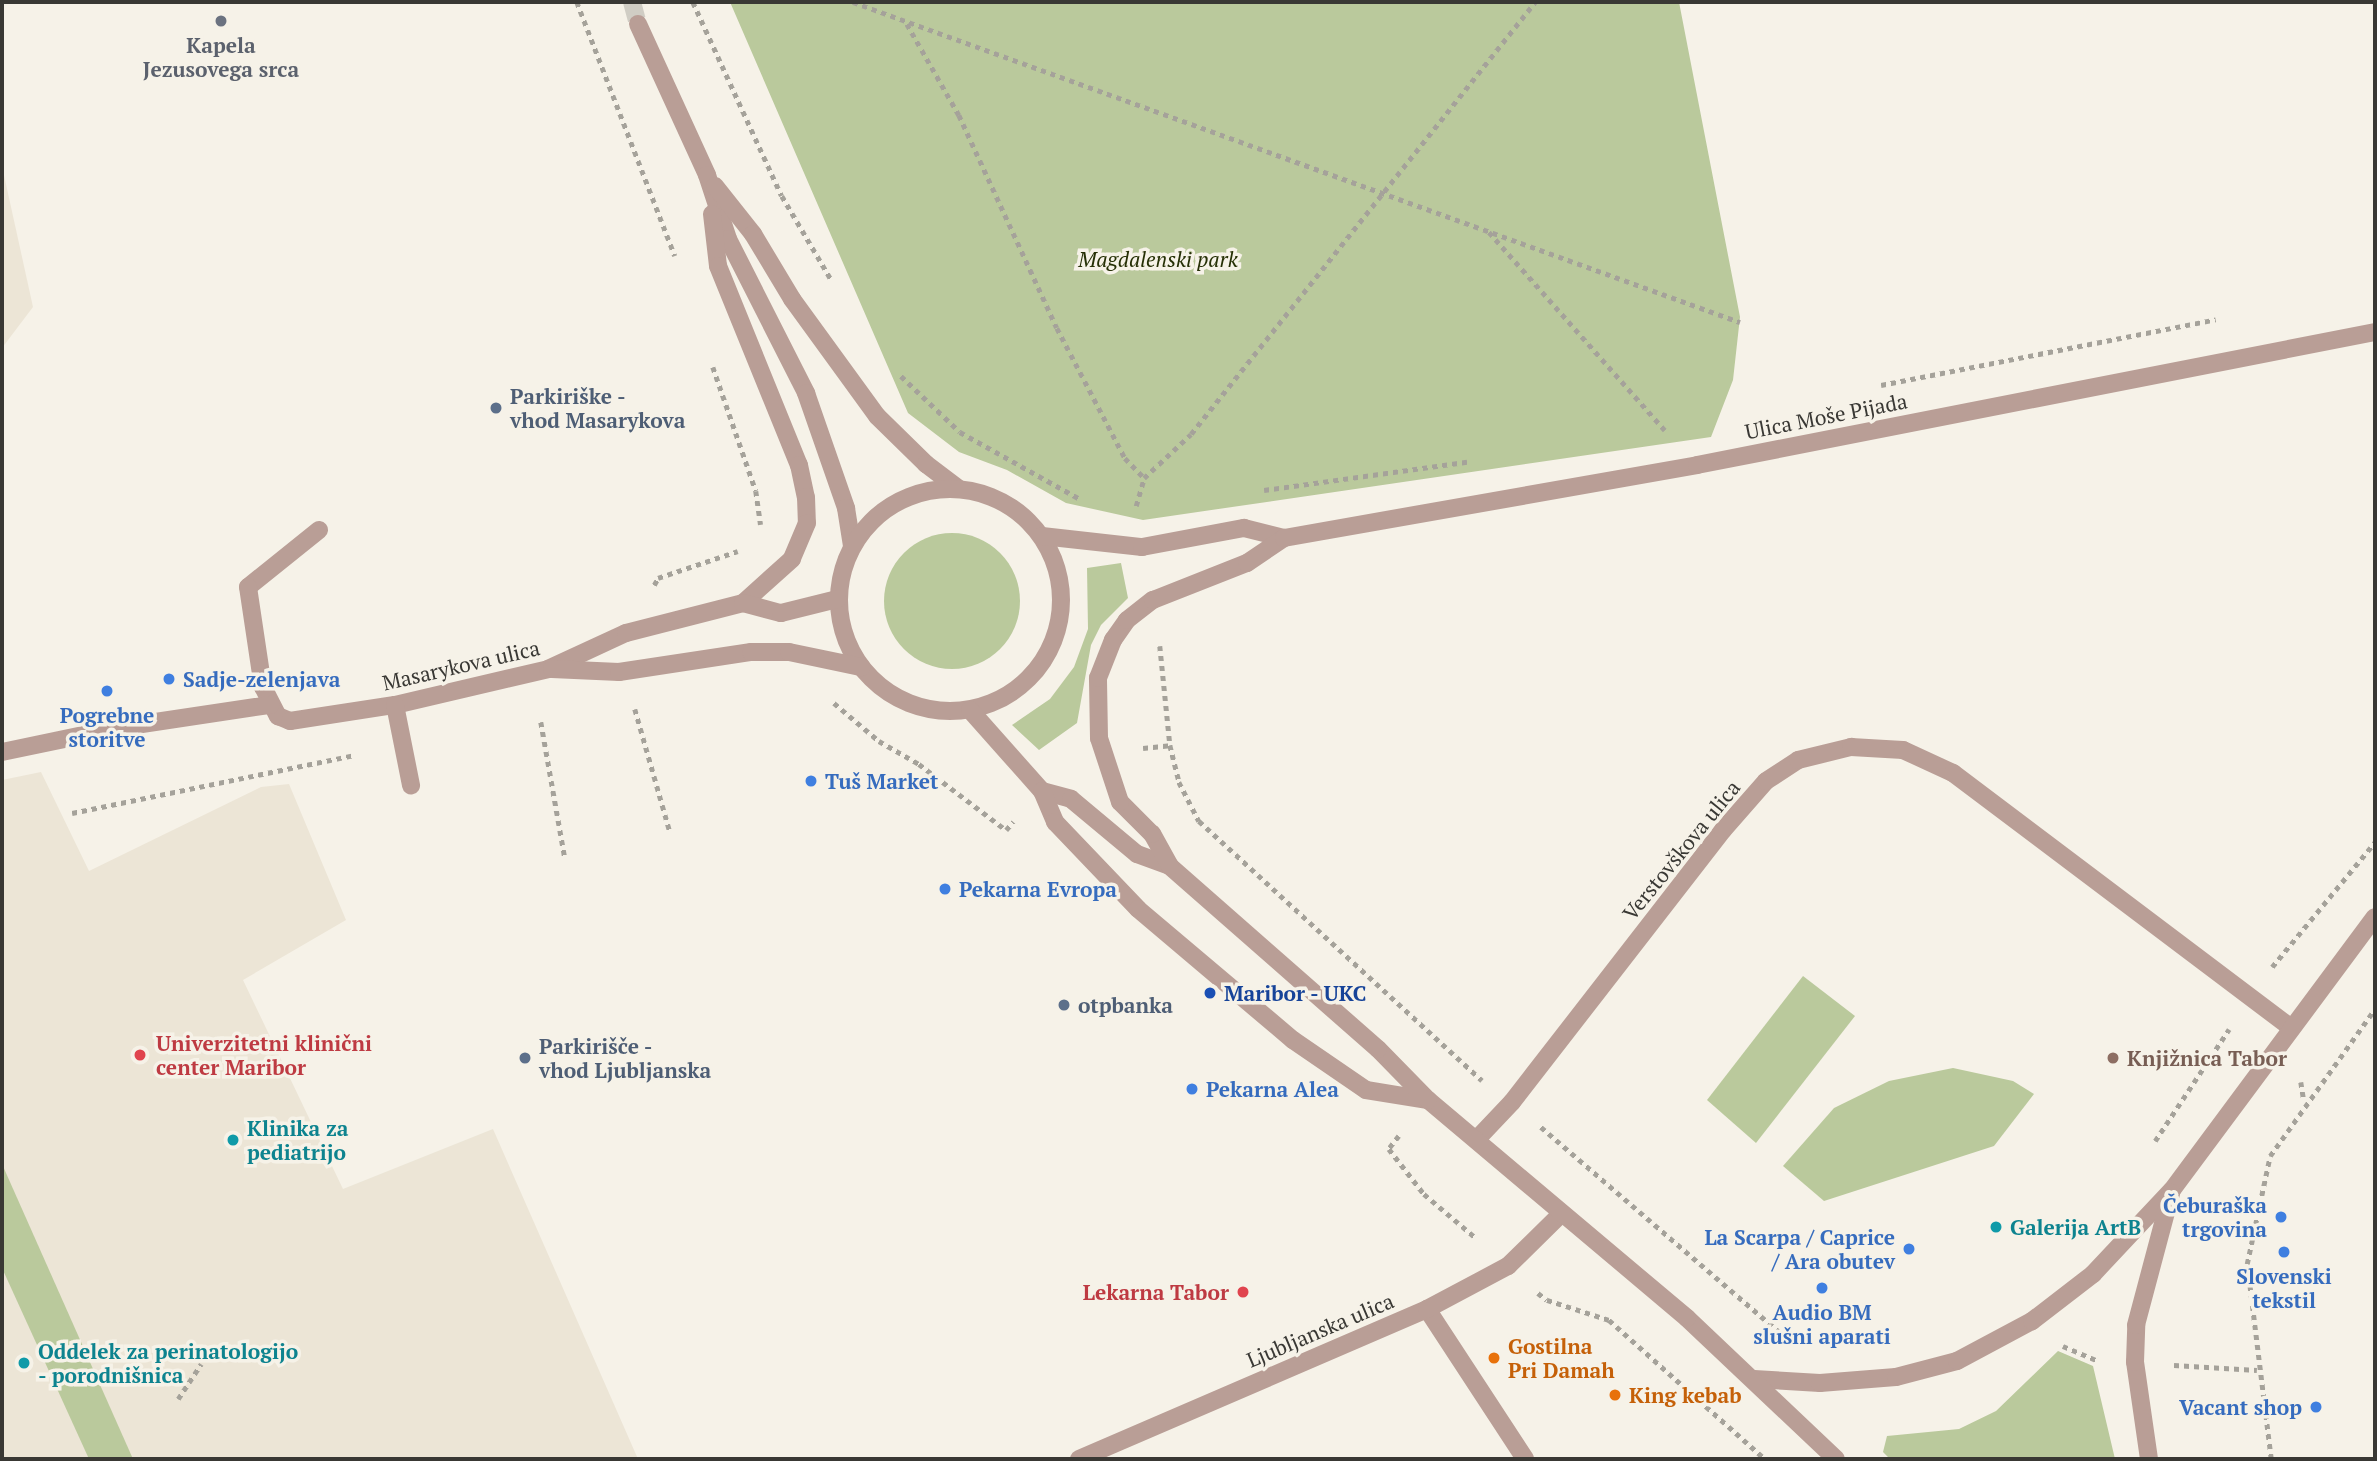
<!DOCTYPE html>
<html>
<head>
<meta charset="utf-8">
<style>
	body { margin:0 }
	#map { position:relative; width:2377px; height:1461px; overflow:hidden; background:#f6f2e8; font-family:"PT Serif",serif }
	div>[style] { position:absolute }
	.built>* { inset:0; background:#ece5d6 }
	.green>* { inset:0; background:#bac99c }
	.round { border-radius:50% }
	.minor-tunnel>* { height:18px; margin-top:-9px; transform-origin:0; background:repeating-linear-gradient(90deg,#d0cdc4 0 18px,transparent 0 27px) }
	.path>* { height:4.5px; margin-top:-2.25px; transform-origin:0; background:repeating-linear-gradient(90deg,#a5a29a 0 5px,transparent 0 10px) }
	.minor>* { height:18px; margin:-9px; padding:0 9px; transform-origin:9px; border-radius:9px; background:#b99e96 }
	.minor>.ring { margin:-9px; padding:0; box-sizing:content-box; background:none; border:18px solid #b99e96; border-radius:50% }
	.dots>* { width:19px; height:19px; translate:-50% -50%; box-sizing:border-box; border:4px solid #f6f2e8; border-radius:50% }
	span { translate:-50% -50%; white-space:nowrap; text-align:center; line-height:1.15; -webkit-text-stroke:7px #f6f2e8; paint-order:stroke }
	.worship-label { font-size:21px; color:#5b616d; font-weight:700 }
	.park-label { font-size:21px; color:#263006; font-style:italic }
	.service-label { font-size:21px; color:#4e5e75; font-weight:700 }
	.left { translate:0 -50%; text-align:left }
	.street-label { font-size:21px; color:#393834 }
	.shop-label { font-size:21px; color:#366cbe; font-weight:700 }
	.right { translate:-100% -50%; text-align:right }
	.transit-label { font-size:21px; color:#164399; font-weight:700 }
	.health-label { font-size:21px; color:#be3a42; font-weight:700 }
	.education-label { font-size:21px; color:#785e54; font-weight:700 }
	.culture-label { font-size:21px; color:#0d838f; font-weight:700 }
	.food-label { font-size:21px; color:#c56008; font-weight:700 }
	.frame { position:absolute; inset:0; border:4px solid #393834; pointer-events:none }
</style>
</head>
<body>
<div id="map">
	<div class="built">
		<i style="clip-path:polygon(2px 166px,33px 307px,2px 348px)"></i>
		<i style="clip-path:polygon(41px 772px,89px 871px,261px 787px,289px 784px,346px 920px,243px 980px,343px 1189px,493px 1129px,638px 1459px,2px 1459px,2px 780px)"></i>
	</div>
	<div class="green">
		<i style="clip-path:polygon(730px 2px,1679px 2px,1740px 317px,1733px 380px,1711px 437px,1143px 520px,1066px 503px,1007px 470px,959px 452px,908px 413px)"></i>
		<i class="round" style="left:884px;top:533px;width:136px;height:136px"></i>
		<i style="clip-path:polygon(1121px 563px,1128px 598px,1101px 625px,1091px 645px,1077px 723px,1039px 750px,1012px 725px,1050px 699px,1074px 667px,1088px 629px,1087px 568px)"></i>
		<i style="clip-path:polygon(1803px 976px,1855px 1016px,1756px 1143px,1707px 1100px)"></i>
		<i style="clip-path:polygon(1953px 1068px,2013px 1081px,2034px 1094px,1994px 1146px,1824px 1201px,1783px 1166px,1834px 1108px,1889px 1081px)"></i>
		<i style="clip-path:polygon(2px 1164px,133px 1459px,89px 1459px,2px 1268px)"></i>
		<i style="clip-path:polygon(2058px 1351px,2093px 1366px,2115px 1459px,1890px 1459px,1883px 1452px,1887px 1436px,1959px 1429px,1996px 1411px)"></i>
	</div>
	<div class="minor-tunnel">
		<i style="left:632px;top:2px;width:23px;rotate:75deg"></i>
	</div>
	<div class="path">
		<i style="left:577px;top:2px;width:272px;rotate:68.9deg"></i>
		<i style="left:693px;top:2px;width:213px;rotate:65.4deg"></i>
		<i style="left:782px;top:196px;width:99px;rotate:59.5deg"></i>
		<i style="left:853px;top:2px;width:943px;rotate:19.84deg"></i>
		<i style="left:907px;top:24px;width:105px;rotate:60.3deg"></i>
		<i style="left:959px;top:115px;width:234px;rotate:65.3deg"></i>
		<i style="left:1057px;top:328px;width:147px;rotate:62.4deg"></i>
		<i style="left:1125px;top:458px;width:28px;rotate:46deg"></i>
		<i style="left:1489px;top:232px;width:265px;rotate:48.4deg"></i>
		<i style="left:713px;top:367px;width:131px;rotate:70.9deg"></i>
		<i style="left:756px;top:491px;width:34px;rotate:82deg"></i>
		<i style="left:901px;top:376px;width:81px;rotate:43.5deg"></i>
		<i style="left:960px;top:432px;width:137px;rotate:29.2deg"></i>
		<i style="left:1881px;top:385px;width:341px;rotate:-11.1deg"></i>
		<i style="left:1264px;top:490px;width:205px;rotate:-7.9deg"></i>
		<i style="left:1136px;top:506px;width:29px;rotate:-74deg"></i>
		<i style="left:1144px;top:478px;width:64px;rotate:-43.1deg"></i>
		<i style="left:1191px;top:434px;width:552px;rotate:-51.47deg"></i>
		<i style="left:654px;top:585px;width:8px;rotate:-60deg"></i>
		<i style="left:658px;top:578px;width:84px;rotate:-18.6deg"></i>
		<i style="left:1160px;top:646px;width:100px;rotate:84.2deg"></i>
		<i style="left:1170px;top:745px;width:38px;rotate:76deg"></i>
		<i style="left:1179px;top:782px;width:44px;rotate:62.9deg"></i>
		<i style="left:1199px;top:821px;width:384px;rotate:42.5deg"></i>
		<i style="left:834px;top:703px;width:59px;rotate:40.2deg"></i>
		<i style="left:879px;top:741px;width:46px;rotate:29.9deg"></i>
		<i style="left:919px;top:764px;width:109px;rotate:37.2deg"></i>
		<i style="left:1006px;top:830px;width:11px;rotate:-49deg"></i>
		<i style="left:635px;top:709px;width:128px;rotate:74.1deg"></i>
		<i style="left:541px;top:722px;width:138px;rotate:80deg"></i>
		<i style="left:1143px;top:748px;width:27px;rotate:-6deg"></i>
		<i style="left:72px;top:813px;width:288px;rotate:-11.6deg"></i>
		<i style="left:2272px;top:967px;width:162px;rotate:-50.5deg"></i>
		<i style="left:2301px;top:1082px;width:19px;rotate:81deg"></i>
		<i style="left:1541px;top:1127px;width:327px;rotate:40.7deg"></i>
		<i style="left:1399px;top:1136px;width:16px;rotate:128deg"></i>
		<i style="left:1389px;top:1149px;width:57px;rotate:52.1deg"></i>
		<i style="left:1424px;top:1194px;width:68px;rotate:40.2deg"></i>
		<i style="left:2155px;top:1141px;width:134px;rotate:-56.5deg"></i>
		<i style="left:1538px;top:1293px;width:11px;rotate:38deg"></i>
		<i style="left:1547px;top:1300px;width:65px;rotate:17.9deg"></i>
		<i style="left:1609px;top:1320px;width:209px;rotate:41.7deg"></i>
		<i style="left:2063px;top:1346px;width:36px;rotate:23deg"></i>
		<i style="left:2174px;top:1365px;width:83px;rotate:3.4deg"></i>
		<i style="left:178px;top:1399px;width:42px;rotate:-56.7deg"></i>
		<i style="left:2271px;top:1459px;width:196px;rotate:-97deg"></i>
		<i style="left:2247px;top:1264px;width:110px;rotate:-78deg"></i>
		<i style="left:2270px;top:1156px;width:181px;rotate:-54.5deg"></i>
	</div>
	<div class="minor">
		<i style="left:638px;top:24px;width:166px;rotate:65.4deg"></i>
		<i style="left:707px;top:175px;width:67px;rotate:71.8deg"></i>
		<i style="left:728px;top:239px;width:173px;rotate:63.1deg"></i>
		<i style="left:806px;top:393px;width:122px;rotate:70.8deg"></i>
		<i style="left:846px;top:508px;width:37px;rotate:81deg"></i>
		<i style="left:715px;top:186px;width:61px;rotate:51.6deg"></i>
		<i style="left:753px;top:234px;width:76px;rotate:59deg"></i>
		<i style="left:792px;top:299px;width:145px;rotate:54deg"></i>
		<i style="left:877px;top:416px;width:69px;rotate:44.4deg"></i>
		<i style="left:926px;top:464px;width:41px;rotate:37.1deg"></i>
		<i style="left:712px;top:214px;width:52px;rotate:83.4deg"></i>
		<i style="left:718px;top:266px;width:215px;rotate:67.9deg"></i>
		<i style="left:799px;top:465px;width:33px;rotate:78deg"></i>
		<i style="left:806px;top:497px;width:26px;rotate:88deg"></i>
		<i style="left:807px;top:523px;width:39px;rotate:113deg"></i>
		<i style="left:792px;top:559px;width:66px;rotate:138.1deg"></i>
		<i class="ring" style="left:839px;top:489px;width:204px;height:204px"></i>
		<i style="left:319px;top:530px;width:91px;rotate:141.2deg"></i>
		<i style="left:248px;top:587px;width:101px;rotate:81.5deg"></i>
		<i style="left:263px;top:687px;width:33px;rotate:63deg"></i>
		<i style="left:278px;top:716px;width:13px;rotate:23deg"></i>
		<i style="left:290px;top:721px;width:106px;rotate:-8.7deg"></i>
		<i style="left:395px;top:705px;width:157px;rotate:-13.2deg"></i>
		<i style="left:548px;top:669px;width:86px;rotate:-24.8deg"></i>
		<i style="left:626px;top:633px;width:121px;rotate:-14.4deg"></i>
		<i style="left:743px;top:603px;width:39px;rotate:15deg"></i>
		<i style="left:781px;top:613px;width:58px;rotate:-14deg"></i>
		<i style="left:1042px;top:536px;width:101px;rotate:6.3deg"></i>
		<i style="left:1142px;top:547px;width:104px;rotate:-10.6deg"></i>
		<i style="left:1244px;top:528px;width:41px;rotate:14deg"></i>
		<i style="left:552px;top:669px;width:67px;rotate:2.6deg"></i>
		<i style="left:619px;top:672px;width:134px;rotate:-8.6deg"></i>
		<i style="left:751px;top:652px;width:38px"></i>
		<i style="left:789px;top:652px;width:74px;rotate:11.8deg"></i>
		<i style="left:395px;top:705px;width:82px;rotate:78.7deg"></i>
		<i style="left:970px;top:710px;width:108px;rotate:48.4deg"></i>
		<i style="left:1042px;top:791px;width:30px;rotate:15deg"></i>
		<i style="left:1071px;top:799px;width:86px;rotate:39.8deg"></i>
		<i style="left:1137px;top:854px;width:35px;rotate:20deg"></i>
		<i style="left:2px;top:752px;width:123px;rotate:-11.8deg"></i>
		<i style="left:122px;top:727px;width:150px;rotate:-8.5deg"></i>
		<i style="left:1042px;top:791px;width:34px;rotate:67deg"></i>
		<i style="left:1055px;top:822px;width:120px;rotate:46.3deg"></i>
		<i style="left:1138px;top:909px;width:203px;rotate:40.2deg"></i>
		<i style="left:1293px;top:1040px;width:88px;rotate:34.4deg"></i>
		<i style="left:1366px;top:1090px;width:63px;rotate:9.2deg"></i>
		<i style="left:1477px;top:1139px;width:51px;rotate:-46.6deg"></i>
		<i style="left:1512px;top:1102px;width:344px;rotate:-52.2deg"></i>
		<i style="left:1723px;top:830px;width:65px;rotate:-48.7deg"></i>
		<i style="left:1766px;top:781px;width:38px;rotate:-33deg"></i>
		<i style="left:1798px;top:760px;width:55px;rotate:-13.8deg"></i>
		<i style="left:1851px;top:747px;width:52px;rotate:3.3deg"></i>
		<i style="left:1903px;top:750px;width:55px;rotate:24.7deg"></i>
		<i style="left:1953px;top:773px;width:423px;rotate:37deg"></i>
		<i style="left:1427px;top:1309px;width:179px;rotate:56.8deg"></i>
		<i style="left:1754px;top:1379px;width:66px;rotate:3.5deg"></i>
		<i style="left:1820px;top:1383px;width:76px;rotate:-4.5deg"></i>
		<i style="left:1896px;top:1377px;width:63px;rotate:-14.7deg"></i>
		<i style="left:1957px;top:1361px;width:85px;rotate:-28.1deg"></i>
		<i style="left:2032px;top:1321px;width:77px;rotate:-37.6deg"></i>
		<i style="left:2093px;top:1274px;width:115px;rotate:-46.8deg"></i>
		<i style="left:2172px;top:1190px;width:340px;rotate:-53.4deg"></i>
		<i style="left:1079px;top:1459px;width:379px;rotate:-23.3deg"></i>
		<i style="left:1427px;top:1309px;width:92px;rotate:-28deg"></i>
		<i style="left:1508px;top:1266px;width:74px;rotate:-44.5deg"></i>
		<i style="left:1836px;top:1459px;width:205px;rotate:-136.6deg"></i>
		<i style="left:1687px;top:1318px;width:339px;rotate:-139.9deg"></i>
		<i style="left:1428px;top:1100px;width:71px;rotate:-134.4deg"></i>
		<i style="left:1378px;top:1049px;width:277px;rotate:-138.7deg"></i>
		<i style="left:1170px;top:866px;width:37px;rotate:-119deg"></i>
		<i style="left:1152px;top:834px;width:45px;rotate:-135deg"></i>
		<i style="left:1120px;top:802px;width:67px;rotate:-108.2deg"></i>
		<i style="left:1099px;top:738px;width:60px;rotate:-91deg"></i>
		<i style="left:1098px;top:678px;width:41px;rotate:-68.5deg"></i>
		<i style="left:1113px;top:640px;width:24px;rotate:-55deg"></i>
		<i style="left:1127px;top:620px;width:33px;rotate:-38deg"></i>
		<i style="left:1153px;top:600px;width:101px;rotate:-21.5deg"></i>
		<i style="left:1247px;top:563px;width:45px;rotate:-34deg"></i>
		<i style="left:1284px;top:538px;width:419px;rotate:-10deg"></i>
		<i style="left:1697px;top:465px;width:691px;rotate:-11.1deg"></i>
		<i style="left:2149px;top:1459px;width:98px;rotate:-98.2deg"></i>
		<i style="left:2135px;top:1362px;width:37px;rotate:-88deg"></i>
		<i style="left:2136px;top:1325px;width:137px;rotate:-75.1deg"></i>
	</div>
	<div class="dots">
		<i style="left:221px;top:21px;background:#6b7280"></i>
		<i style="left:496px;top:408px;background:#5c6f8a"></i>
		<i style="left:169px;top:679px;background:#3f7fe0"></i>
		<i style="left:107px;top:691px;background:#3f7fe0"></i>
		<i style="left:811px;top:781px;background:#3f7fe0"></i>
		<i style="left:945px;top:889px;background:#3f7fe0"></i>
		<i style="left:1210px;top:993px;background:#1a4fb4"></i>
		<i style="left:1064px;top:1005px;background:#5c6f8a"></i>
		<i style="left:140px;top:1055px;background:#e0444e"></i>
		<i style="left:525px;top:1058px;background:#5c6f8a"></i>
		<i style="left:2113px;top:1058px;background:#8d6e63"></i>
		<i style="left:1192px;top:1089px;background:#3f7fe0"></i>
		<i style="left:233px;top:1140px;background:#0f9aa8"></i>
		<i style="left:2281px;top:1217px;background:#3f7fe0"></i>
		<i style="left:1996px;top:1227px;background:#0f9aa8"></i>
		<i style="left:1909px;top:1249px;background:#3f7fe0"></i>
		<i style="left:2284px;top:1252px;background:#3f7fe0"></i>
		<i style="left:1822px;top:1288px;background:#3f7fe0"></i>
		<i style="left:1243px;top:1292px;background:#e0444e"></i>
		<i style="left:1494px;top:1358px;background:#e8710a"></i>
		<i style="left:24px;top:1363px;background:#0f9aa8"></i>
		<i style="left:1615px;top:1395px;background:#e8710a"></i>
		<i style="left:2316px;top:1407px;background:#3f7fe0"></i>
	</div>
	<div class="worship-label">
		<span style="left:221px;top:57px">Kapela<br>Jezusovega srca</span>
	</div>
	<div class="park-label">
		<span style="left:1158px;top:259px">Magdalenski park</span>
	</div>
	<div class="service-label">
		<span class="left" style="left:510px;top:408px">Parkiriške -<br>vhod Masarykova</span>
		<span class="left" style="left:1078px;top:1005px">otpbanka</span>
		<span class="left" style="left:539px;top:1058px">Parkirišče -<br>vhod Ljubljanska</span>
	</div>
	<div class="street-label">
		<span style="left:1826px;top:416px;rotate:-11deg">Ulica Moše Pijada</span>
		<span style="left:461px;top:665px;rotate:-13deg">Masarykova ulica</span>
		<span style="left:1681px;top:850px;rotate:-51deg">Verstovškova ulica</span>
		<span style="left:1320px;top:1330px;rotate:-23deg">Ljubljanska ulica</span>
	</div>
	<div class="shop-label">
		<span class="left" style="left:183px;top:679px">Sadje-zelenjava</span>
		<span style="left:107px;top:727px">Pogrebne<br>storitve</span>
		<span class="left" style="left:825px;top:781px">Tuš Market</span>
		<span class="left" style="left:959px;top:889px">Pekarna Evropa</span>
		<span class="left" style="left:1206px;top:1089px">Pekarna Alea</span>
		<span class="right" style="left:2267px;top:1217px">Čeburaška<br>trgovina</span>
		<span class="right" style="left:1895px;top:1249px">La Scarpa / Caprice<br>/ Ara obutev</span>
		<span style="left:2284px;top:1288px">Slovenski<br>tekstil</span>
		<span style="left:1822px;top:1324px">Audio BM<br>slušni aparati</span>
		<span class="right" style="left:2302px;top:1407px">Vacant shop</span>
	</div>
	<div class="transit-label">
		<span class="left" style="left:1224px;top:993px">Maribor - UKC</span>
	</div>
	<div class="health-label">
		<span class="left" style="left:156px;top:1055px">Univerzitetni klinični<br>center Maribor</span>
		<span class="right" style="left:1229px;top:1292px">Lekarna Tabor</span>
	</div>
	<div class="education-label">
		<span class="left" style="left:2127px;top:1058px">Knjižnica Tabor</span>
	</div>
	<div class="culture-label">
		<span class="left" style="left:247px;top:1140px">Klinika za<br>pediatrijo</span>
		<span class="left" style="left:2010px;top:1227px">Galerija ArtB</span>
		<span class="left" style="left:38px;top:1363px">Oddelek za perinatologijo<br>- porodnišnica</span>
	</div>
	<div class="food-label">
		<span class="left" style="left:1508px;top:1358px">Gostilna<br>Pri Damah</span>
		<span class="left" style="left:1629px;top:1395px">King kebab</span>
	</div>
	<div class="frame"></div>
</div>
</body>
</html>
